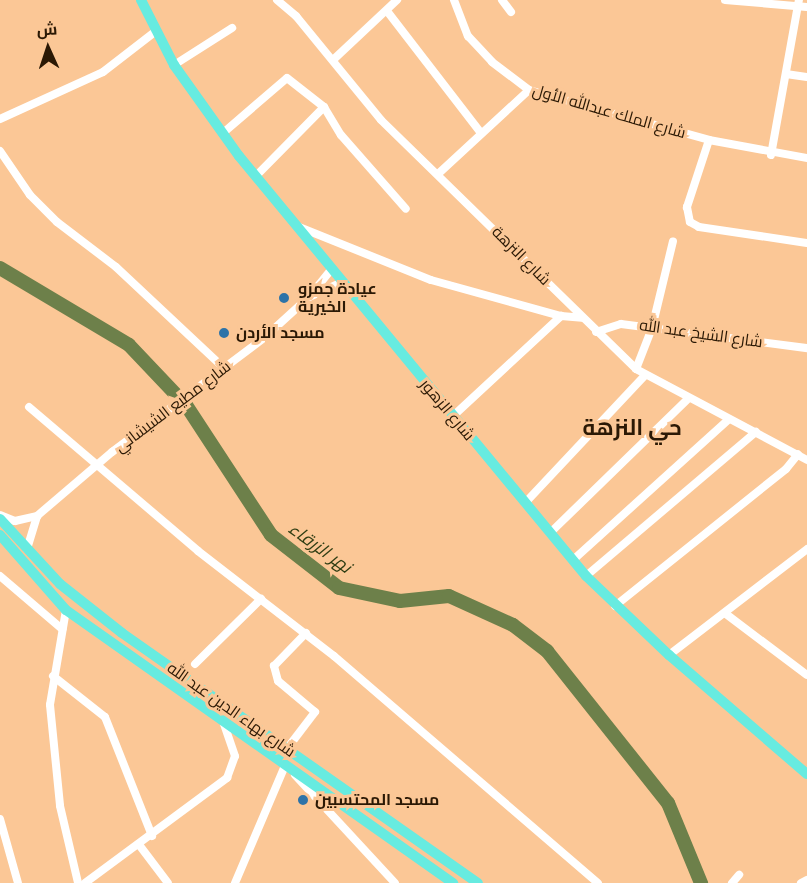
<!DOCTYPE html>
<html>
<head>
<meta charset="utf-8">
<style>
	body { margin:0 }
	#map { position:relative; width:807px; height:883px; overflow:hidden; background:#fbc796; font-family:Raleway,Cairo,sans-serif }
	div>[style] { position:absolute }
	.river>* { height:14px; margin:-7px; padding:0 7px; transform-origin:7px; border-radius:7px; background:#6d804a }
	.minor>* { height:8px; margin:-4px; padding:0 4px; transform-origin:4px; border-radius:4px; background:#fff }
	.major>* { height:10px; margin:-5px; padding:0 5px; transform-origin:5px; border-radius:5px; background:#67ebe0 }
	.dots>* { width:16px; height:16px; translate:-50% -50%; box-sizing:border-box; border:3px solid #fbc796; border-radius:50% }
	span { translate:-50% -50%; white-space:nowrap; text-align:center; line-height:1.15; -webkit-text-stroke:6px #fbc796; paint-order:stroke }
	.street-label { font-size:16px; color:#2b1905 }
	.poi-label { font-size:16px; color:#2b1905; font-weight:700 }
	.left { translate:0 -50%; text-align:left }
	.water-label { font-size:18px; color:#2f3d13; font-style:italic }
	.district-label { font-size:22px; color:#2b1905; font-weight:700 }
	.north { position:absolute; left:18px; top:18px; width:60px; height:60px; -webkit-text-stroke:4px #fbc796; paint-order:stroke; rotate:357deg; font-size:16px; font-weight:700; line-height:24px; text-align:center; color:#2b1905 }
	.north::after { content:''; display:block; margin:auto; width:21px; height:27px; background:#2b1905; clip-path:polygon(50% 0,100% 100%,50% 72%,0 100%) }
</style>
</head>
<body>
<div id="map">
	<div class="river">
		<i style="left:0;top:268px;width:150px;rotate:30.8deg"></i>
		<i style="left:129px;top:345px;width:83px;rotate:46.5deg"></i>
		<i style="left:186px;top:405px;width:155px;rotate:56.8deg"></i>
		<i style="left:271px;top:535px;width:86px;rotate:37.9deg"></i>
		<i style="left:339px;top:588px;width:62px;rotate:12deg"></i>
		<i style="left:400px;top:601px;width:49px;rotate:-5.8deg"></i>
		<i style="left:449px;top:596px;width:70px;rotate:24.4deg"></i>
		<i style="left:513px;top:625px;width:43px;rotate:37.4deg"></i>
		<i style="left:547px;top:651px;width:194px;rotate:51.5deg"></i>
		<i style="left:668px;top:803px;width:87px;rotate:67.6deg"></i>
	</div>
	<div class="minor">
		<i style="left:277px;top:0;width:25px;rotate:40deg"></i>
		<i style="left:296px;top:16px;width:134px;rotate:50.7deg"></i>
		<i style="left:381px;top:120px;width:356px;rotate:44.3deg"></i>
		<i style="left:636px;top:369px;width:194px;rotate:28deg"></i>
		<i style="left:454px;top:0;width:39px;rotate:69deg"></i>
		<i style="left:468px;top:36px;width:35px;rotate:47deg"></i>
		<i style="left:492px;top:62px;width:46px;rotate:37.1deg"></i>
		<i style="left:529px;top:90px;width:187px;rotate:15.5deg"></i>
		<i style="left:709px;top:140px;width:100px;rotate:10.4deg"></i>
		<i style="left:502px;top:0;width:15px;rotate:53deg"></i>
		<i style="left:725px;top:0;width:82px;rotate:4.9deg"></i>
		<i style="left:387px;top:11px;width:154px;rotate:52.4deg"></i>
		<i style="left:333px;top:60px;width:88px;rotate:-43.2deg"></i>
		<i style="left:174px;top:65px;width:69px;rotate:-32.5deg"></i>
		<i style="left:786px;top:74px;width:21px;rotate:8deg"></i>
		<i style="left:0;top:119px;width:113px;rotate:-24.5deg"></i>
		<i style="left:103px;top:72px;width:67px;rotate:-37.7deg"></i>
		<i style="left:223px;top:133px;width:84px;rotate:-40.7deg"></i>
		<i style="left:287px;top:78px;width:47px;rotate:38.1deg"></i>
		<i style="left:324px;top:107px;width:33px;rotate:59deg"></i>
		<i style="left:341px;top:135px;width:98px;rotate:48.7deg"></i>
		<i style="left:709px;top:140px;width:71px;rotate:108.2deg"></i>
		<i style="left:687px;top:207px;width:15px;rotate:79deg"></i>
		<i style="left:690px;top:222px;width:10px;rotate:29deg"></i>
		<i style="left:699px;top:227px;width:109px;rotate:8.4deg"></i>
		<i style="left:0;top:151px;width:53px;rotate:55.7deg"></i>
		<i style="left:30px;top:195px;width:38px;rotate:45deg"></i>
		<i style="left:57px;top:222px;width:74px;rotate:37.3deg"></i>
		<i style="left:116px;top:267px;width:149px;rotate:43.1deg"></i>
		<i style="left:771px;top:155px;width:158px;rotate:-79.8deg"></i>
		<i style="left:438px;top:174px;width:124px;rotate:-42.7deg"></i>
		<i style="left:256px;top:176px;width:97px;rotate:-45.4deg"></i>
		<i style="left:299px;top:227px;width:142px;rotate:21.9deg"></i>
		<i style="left:431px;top:280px;width:135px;rotate:15.5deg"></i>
		<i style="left:561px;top:316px;width:21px;rotate:5deg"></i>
		<i style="left:309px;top:297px;width:35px;rotate:-24deg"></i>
		<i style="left:596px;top:332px;width:26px;rotate:-18deg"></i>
		<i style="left:621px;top:324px;width:188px;rotate:7.4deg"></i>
		<i style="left:636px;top:369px;width:44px;rotate:-68.7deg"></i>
		<i style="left:652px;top:328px;width:89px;rotate:-76.4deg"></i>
		<i style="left:29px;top:407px;width:222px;rotate:40.4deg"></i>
		<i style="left:198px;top:551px;width:172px;rotate:37.7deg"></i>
		<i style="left:334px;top:656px;width:348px;rotate:40.7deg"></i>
		<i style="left:452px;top:417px;width:149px;rotate:-42.8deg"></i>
		<i style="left:525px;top:503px;width:175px;rotate:-46.8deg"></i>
		<i style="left:0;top:515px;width:16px;rotate:22deg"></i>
		<i style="left:15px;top:521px;width:23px;rotate:-13deg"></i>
		<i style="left:550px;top:533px;width:192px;rotate:-44.2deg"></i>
		<i style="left:27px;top:549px;width:34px;rotate:-73deg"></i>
		<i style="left:37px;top:516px;width:99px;rotate:-40.5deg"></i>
		<i style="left:112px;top:452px;width:191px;rotate:-36.9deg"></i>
		<i style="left:265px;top:337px;width:59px;rotate:-42.3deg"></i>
		<i style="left:309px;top:297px;width:35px;rotate:-51deg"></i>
		<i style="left:573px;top:560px;width:210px;rotate:-42.1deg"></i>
		<i style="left:0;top:576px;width:82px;rotate:40.5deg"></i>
		<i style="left:586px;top:576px;width:223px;rotate:-40.3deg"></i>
		<i style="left:615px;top:606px;width:219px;rotate:-38.7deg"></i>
		<i style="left:786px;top:469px;width:19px;rotate:-51deg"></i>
		<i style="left:66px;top:610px;width:96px;rotate:99.6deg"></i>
		<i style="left:50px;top:705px;width:101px;rotate:84.3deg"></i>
		<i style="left:60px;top:806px;width:79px;rotate:76.8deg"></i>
		<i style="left:726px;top:614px;width:101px;rotate:37deg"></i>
		<i style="left:669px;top:655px;width:174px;rotate:-37.5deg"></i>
		<i style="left:195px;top:664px;width:93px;rotate:-44.6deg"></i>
		<i style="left:53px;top:676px;width:66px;rotate:38.3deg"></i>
		<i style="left:105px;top:717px;width:128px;rotate:68.4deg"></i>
		<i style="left:286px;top:750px;width:48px;rotate:-52.7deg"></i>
		<i style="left:315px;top:712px;width:48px;rotate:-140deg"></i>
		<i style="left:278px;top:681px;width:16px;rotate:-105deg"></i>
		<i style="left:274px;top:666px;width:46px;rotate:-45.9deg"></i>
		<i style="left:295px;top:775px;width:147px;rotate:47.2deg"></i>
		<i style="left:0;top:819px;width:66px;rotate:74.3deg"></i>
		<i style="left:140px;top:846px;width:46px;rotate:52.9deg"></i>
		<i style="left:85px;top:883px;width:177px;rotate:-36.5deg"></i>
		<i style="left:227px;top:778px;width:23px;rotate:-70deg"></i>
		<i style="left:235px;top:756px;width:34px;rotate:-109deg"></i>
		<i style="left:235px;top:883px;width:127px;rotate:-66.9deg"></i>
		<i style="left:732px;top:883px;width:11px;rotate:-49deg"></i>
		<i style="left:801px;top:883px;width:7px;rotate:-27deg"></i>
	</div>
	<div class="major">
		<i style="left:141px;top:0;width:73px;rotate:63.1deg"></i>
		<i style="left:174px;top:65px;width:112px;rotate:54.5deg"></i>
		<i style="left:239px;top:156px;width:545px;rotate:50.44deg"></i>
		<i style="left:586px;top:576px;width:115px;rotate:43.6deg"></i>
		<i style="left:669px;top:655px;width:182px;rotate:40.8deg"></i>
		<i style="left:0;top:519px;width:88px;rotate:47.3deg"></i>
		<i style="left:60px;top:584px;width:79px;rotate:38.3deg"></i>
		<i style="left:122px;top:633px;width:435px;rotate:35.1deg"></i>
		<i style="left:0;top:535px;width:100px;rotate:48.7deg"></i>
		<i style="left:66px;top:610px;width:474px;rotate:35.2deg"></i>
	</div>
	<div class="dots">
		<i style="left:284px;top:298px;background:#2d73a8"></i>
		<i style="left:224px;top:333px;background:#2d73a8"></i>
		<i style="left:303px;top:800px;background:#2d73a8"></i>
	</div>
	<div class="street-label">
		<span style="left:609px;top:112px;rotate:16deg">شارع الملك عبدالله الأول</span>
		<span style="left:521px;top:256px;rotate:45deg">شارع النزهة</span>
		<span style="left:701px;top:334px;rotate:8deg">شارع الشيخ عبد الله</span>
		<span style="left:173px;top:407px;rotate:-37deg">شارع مطيع الشيشاني</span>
		<span style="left:447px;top:410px;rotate:50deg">شارع الزهور</span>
		<span style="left:231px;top:710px;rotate:35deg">شارع بهاء الدين عبد الله</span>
	</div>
	<div class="poi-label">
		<span class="left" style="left:298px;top:298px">عيادة جمزو<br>الخيرية</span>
		<span class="left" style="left:236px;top:333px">مسجد الأردن</span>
		<span class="left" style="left:315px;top:800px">مسجد المحتسبين</span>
	</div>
	<div class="water-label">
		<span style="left:320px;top:548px;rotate:36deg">نهر الزرقاء</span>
	</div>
	<div class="district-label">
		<span style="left:632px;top:428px">حي النزهة</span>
	</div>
	<div class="north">ش</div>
</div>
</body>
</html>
